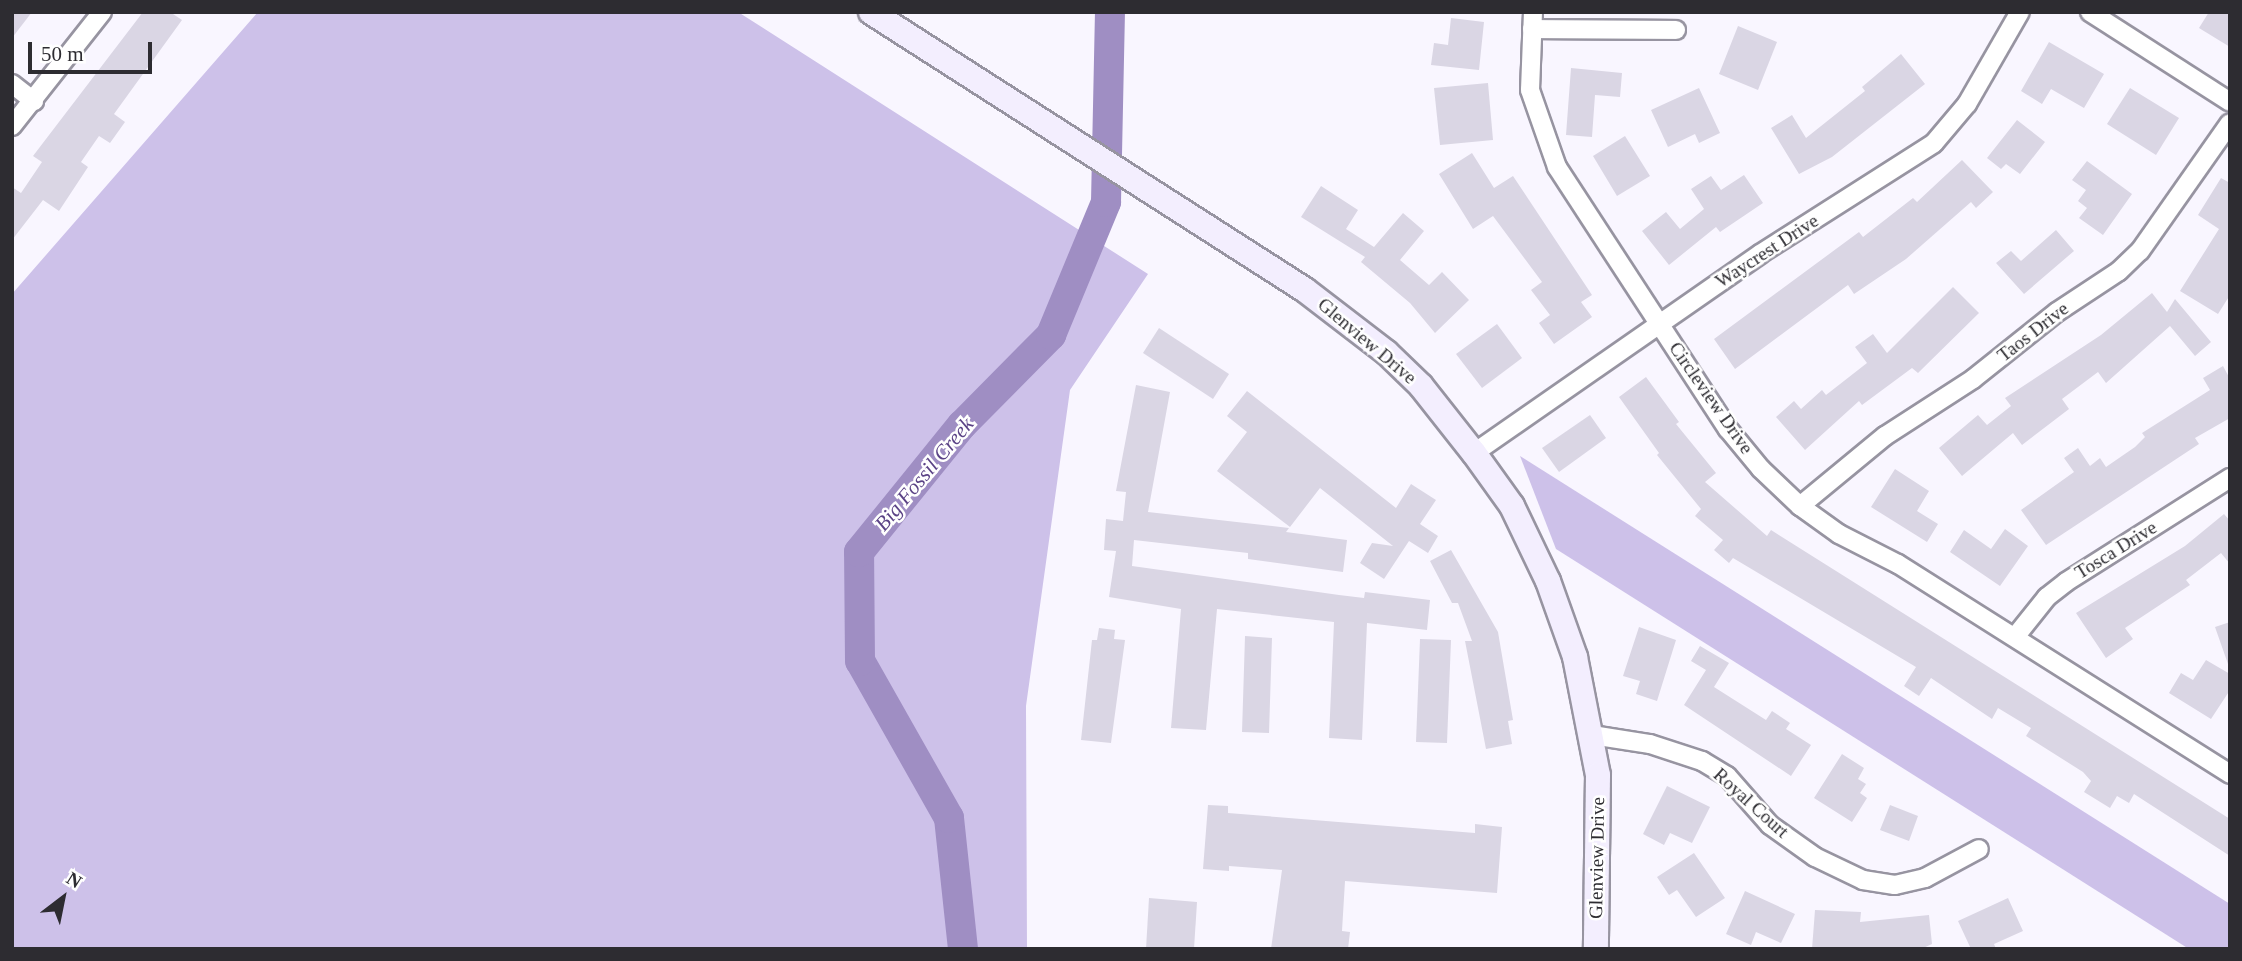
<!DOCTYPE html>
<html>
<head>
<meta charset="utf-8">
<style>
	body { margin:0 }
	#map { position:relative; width:2242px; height:961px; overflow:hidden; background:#f9f6ff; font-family:Georgia,serif }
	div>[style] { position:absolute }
	.green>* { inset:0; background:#cdc1e9 }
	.river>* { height:30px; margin:-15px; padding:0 15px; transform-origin:15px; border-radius:15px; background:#9f8ec3 }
	.building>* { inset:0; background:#dad6e4 }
	.roads { filter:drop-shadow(2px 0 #9794a1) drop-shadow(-2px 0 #9794a1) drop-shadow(0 2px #9794a1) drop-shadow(0 -2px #9794a1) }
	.street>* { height:18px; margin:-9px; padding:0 9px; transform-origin:9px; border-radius:9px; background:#fff }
	.secondary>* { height:24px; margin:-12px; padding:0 12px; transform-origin:12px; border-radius:12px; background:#f3eefe }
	span { translate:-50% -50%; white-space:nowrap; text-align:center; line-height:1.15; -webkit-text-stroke:5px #fff; paint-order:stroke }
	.street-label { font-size:19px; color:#2d2c31 }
	.water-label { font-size:21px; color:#5b4386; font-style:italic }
	.frame { position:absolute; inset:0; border:14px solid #2d2c31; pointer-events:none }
	.north { position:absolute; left:28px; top:863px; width:70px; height:70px; -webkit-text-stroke:5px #fff; paint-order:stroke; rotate:32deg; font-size:19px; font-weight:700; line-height:28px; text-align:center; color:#2d2c31 }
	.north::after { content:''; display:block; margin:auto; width:24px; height:32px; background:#2d2c31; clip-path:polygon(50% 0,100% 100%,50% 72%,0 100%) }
	.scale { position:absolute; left:28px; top:42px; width:124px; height:32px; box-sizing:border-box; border:4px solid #2d2c31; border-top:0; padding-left:9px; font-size:21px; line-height:24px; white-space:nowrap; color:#2d2c31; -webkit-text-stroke:5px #fff; paint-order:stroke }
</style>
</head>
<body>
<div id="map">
	<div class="green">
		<i style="clip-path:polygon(258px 12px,738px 12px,1148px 274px,1070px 390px,1026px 706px,1027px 949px,12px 949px,12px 294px)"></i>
		<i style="clip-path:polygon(1520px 456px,2230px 904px,2230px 949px,2189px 949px,1556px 549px)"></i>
	</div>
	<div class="river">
		<i style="left:963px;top:949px;width:132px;rotate:-96.1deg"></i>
		<i style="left:949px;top:818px;width:180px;rotate:-119.5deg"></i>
		<i style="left:860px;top:661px;width:109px;rotate:-90.5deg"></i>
		<i style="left:859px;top:552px;width:164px;rotate:-51deg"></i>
		<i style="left:962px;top:425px;width:127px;rotate:-45.3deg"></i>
		<i style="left:1051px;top:335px;width:144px;rotate:-67.5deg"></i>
		<i style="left:1106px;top:202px;width:190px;rotate:-88.8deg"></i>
	</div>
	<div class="building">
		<i style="clip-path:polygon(12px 12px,32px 12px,12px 38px)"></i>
		<i style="clip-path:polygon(143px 12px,170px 12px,182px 20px,114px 114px,125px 122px,110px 143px,99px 136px,81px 162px,88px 167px,59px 211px,43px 200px,12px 240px,12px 187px,21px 193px,42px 162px,33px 156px)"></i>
		<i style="clip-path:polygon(2209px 12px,2230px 12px,2230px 47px,2199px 28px)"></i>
		<i style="clip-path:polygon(1451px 18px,1484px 22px,1479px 70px,1431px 65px,1434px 43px,1448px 45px)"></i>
		<i style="clip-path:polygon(1738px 26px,1777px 42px,1758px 90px,1719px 74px)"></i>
		<i style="clip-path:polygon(2049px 42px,2104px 74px,2084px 108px,2051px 89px,2042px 104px,2021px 91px)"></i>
		<i style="clip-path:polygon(1901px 54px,1925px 84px,1832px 157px,1799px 174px,1771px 128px,1792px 115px,1806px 138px,1865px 91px,1862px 87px)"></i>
		<i style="clip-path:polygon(1571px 68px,1622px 73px,1620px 97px,1595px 95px,1592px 137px,1566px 135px)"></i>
		<i style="clip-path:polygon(1488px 83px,1493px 140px,1440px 145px,1434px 88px)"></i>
		<i style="clip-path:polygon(1699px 88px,1720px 133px,1699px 143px,1695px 134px,1668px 147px,1651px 110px)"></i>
		<i style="clip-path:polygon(2130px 88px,2179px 118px,2156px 155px,2107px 124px)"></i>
		<i style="clip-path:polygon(2017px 120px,2045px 142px,2020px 174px,2006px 164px,2001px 169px,1987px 158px)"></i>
		<i style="clip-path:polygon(1625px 136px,1650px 176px,1617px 196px,1593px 156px)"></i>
		<i style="clip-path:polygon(1472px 153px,1494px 188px,1513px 176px,1592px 295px,1581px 302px,1592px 317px,1554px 344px,1539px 323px,1550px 315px,1531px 290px,1542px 282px,1493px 216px,1473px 229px,1439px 174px)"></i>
		<i style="clip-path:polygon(1962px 160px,1993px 192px,1976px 208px,1971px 202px,1906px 259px,1854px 294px,1848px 285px,1735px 369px,1714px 339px,1859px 232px,1863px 237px,1913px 198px,1917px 202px)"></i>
		<i style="clip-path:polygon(2087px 161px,2132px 194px,2103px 235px,2079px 218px,2087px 208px,2078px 201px,2086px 190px,2072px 180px)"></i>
		<i style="clip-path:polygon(1744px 175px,1763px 203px,1720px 232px,1716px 227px,1669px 265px,1642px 231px,1666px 212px,1680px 229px,1704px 209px,1691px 189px,1711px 176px,1721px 190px)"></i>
		<i style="clip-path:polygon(2221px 178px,2230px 183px,2230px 295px,2218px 314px,2180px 291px,2219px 229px,2198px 215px)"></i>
		<i style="clip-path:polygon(1321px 186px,1358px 210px,1346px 229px,1374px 247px,1403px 213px,1424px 231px,1400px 260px,1429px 285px,1442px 272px,1469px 300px,1435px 333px,1410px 303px,1361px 262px,1365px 257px,1301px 217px)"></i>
		<i style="clip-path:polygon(2056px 230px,2074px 251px,2024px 294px,1996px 263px,2011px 251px,2021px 261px)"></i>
		<i style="clip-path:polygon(1953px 287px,1979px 313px,1918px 373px,1912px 368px,1862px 405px,1859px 401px,1805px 450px,1776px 417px,1794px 401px,1801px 409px,1822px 390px,1826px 395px,1867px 363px,1855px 347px,1873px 334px,1887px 353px)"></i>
		<i style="clip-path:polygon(2152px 293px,2167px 312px,2175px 299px,2211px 342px,2195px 356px,2170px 326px,2106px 383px,2098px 372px,2062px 399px,2069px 409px,2022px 445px,2013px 433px,1962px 476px,1939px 448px,1978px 415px,1987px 425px,2011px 406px,2005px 398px,2101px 335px)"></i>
		<i style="clip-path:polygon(1497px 324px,1522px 358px,1482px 388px,1456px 354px)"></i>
		<i style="clip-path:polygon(1159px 328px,1229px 374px,1213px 399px,1143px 353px)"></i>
		<i style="clip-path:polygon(2223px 366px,2230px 379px,2230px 418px,2195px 438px,2199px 444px,2046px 545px,2021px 510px,2074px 472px,2064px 458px,2078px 448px,2090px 466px,2100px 458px,2106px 467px,2135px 447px,2145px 437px,2142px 433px,2210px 390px,2203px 378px)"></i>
		<i style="clip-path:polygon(1646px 377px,1679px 422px,1676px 424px,1716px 473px,1705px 482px,1767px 536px,1771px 530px,2230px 819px,2230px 856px,2134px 794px,2129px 803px,2117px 796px,2110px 808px,2084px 792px,2091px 781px,2083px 772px,2026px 736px,2031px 728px,1998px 708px,1992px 719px,1931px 678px,1919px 696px,1904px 686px,1916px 667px,1733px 558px,1729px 563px,1714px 550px,1723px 540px,1695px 516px,1701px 509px,1657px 455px,1659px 453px,1619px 397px)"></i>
		<i style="clip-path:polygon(1136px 385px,1170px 392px,1148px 512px,1289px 528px,1286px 532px,1347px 540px,1343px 572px,1248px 559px,1248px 553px,1134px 540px,1132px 566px,1339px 595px,1364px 598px,1365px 592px,1430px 600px,1427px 630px,1367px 623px,1362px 740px,1329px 738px,1334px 622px,1217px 609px,1206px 730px,1171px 728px,1181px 609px,1109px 597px,1116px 551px,1104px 550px,1106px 519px,1123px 521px,1126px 492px,1116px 491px)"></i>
		<i style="clip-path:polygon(1247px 391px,1396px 508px,1411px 484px,1436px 500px,1420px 524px,1438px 536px,1428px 553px,1409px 541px,1384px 579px,1360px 563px,1372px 543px,1393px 546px,1320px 488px,1290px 527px,1217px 471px,1247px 432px,1227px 416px)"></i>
		<i style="clip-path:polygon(1590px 415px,1606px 438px,1559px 472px,1542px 448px)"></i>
		<i style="clip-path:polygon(1895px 469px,1929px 491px,1917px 511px,1938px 524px,1927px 542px,1871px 507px)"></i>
		<i style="clip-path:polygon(2224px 514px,2230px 521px,2230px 564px,2221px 553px,2186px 580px,2190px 585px,2125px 628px,2133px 639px,2106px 658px,2076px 613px,2185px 546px)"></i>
		<i style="clip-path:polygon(2005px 529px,2028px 546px,2000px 586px,1950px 552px,1964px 530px,1991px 549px)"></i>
		<i style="clip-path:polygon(1451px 550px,1498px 632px,1513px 720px,1508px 721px,1512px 744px,1486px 749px,1465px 641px,1472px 641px,1458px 603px,1452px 603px,1430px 561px)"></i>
		<i style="clip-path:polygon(2230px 622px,2230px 663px,2228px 664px,2215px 627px)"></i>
		<i style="clip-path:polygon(1639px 627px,1676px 640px,1657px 701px,1636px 694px,1640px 681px,1623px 676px)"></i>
		<i style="clip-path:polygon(1099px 628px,1115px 630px,1114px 639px,1125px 640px,1111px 743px,1081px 740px,1092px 640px,1097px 640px)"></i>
		<i style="clip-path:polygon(1245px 636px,1272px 638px,1269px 733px,1242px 732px)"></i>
		<i style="clip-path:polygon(1420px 639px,1451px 640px,1447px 743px,1416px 742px)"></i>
		<i style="clip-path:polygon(1700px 646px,1729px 663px,1714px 687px,1766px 720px,1772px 711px,1790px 723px,1786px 729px,1811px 745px,1791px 776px,1684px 705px,1706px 670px,1691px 661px)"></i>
		<i style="clip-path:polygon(2206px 660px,2230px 674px,2230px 690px,2211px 719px,2169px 693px,2181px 673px,2193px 680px)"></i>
		<i style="clip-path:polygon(1842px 754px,1864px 768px,1858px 779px,1866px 784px,1860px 793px,1867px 798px,1852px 822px,1814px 798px)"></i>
		<i style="clip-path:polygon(1667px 786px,1710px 807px,1692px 843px,1670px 833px,1664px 845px,1643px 834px)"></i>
		<i style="clip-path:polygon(1208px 805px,1228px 806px,1228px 813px,1475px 833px,1475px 824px,1502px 827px,1497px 893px,1345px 881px,1342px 931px,1350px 932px,1348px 949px,1271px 949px,1282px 870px,1229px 866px,1229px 871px,1203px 869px)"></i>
		<i style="clip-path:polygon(1890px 805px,1918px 816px,1909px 841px,1880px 830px)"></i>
		<i style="clip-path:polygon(1694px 853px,1725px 898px,1696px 917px,1677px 890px,1669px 895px,1657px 877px)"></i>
		<i style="clip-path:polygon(1745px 891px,1795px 914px,1781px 943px,1756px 932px,1751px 945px,1726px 934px)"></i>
		<i style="clip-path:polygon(1149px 898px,1197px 902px,1194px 949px,1146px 949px)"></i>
		<i style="clip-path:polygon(2008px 898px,2023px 931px,1994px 944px,1996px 949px,1971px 949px,1958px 921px)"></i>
		<i style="clip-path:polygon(1815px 910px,1861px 912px,1860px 922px,1929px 915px,1932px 944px,1921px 949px,1812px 949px)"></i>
	</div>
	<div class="roads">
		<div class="street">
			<i style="left:1533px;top:12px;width:78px;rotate:92.2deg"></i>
			<i style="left:1530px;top:90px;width:82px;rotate:70.7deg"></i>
			<i style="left:1557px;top:167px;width:313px;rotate:56.9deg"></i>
			<i style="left:1728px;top:429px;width:52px;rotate:50.5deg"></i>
			<i style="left:1761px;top:469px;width:54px;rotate:43.5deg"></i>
			<i style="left:1800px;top:506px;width:48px;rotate:35.7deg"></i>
			<i style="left:1839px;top:534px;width:66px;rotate:27deg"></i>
			<i style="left:1898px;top:564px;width:393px;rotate:32.3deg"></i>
			<i style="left:2090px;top:12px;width:166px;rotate:32.7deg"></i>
			<i style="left:1532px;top:29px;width:144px;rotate:0.4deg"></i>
			<i style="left:12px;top:84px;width:28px;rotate:38deg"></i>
			<i style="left:12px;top:126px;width:145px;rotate:-51.7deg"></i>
			<i style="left:1474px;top:453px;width:348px;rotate:-34.8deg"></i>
			<i style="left:1760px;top:254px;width:206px;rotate:-32.5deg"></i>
			<i style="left:1934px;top:143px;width:51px;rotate:-49.8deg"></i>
			<i style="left:1967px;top:104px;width:106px;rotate:-60.1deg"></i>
			<i style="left:1800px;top:506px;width:110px;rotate:-39.5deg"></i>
			<i style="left:1885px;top:436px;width:105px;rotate:-32.9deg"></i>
			<i style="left:1973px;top:379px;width:107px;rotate:-38.6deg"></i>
			<i style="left:2057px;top:312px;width:74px;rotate:-33.5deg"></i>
			<i style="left:2119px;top:271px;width:29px;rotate:-44deg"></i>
			<i style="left:2140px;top:251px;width:156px;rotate:-54.9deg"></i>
			<i style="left:2015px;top:637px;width:51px;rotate:-51.3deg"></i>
			<i style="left:2047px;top:597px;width:24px;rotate:-38deg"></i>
			<i style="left:2066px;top:582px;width:194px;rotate:-32.4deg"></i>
			<i style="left:1592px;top:735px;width:59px;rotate:8.8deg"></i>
			<i style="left:1650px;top:744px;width:55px;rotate:18.1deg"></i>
			<i style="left:1702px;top:761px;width:29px;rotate:31deg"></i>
			<i style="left:1727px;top:776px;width:65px;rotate:48.7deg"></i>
			<i style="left:1770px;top:825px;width:55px;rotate:35.4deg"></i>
			<i style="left:1815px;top:857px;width:53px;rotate:25.6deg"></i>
			<i style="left:1863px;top:880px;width:32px;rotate:9deg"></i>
			<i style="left:1895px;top:885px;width:31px;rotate:-13deg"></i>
			<i style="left:1925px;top:878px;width:61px;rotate:-28.2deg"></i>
		</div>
		<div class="secondary">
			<i style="left:871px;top:12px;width:515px;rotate:32.64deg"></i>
			<i style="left:1305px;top:290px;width:103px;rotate:37.5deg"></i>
			<i style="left:1387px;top:353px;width:47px;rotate:44.1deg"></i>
			<i style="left:1421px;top:386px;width:85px;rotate:51.7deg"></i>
			<i style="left:1474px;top:453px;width:65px;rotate:54.4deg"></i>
			<i style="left:1512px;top:506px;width:83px;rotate:64.4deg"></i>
			<i style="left:1548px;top:581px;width:81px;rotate:70.4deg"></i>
			<i style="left:1575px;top:657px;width:120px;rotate:79deg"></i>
			<i style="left:1598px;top:775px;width:174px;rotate:90.7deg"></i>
		</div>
	</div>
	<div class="street-label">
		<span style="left:1767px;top:251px;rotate:-33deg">Waycrest Drive</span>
		<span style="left:2033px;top:332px;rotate:-38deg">Taos Drive</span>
		<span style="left:1367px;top:341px;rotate:40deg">Glenview Drive</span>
		<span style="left:1711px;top:398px;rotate:55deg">Circleview Drive</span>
		<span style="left:2116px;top:550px;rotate:-32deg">Tosca Drive</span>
		<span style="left:1751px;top:803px;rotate:42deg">Royal Court</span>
		<span style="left:1597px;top:858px;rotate:-89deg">Glenview Drive</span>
	</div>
	<div class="water-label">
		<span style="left:924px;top:474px;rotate:-50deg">Big Fossil Creek</span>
	</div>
	<div class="frame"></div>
	<div class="north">N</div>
	<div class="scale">50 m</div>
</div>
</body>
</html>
